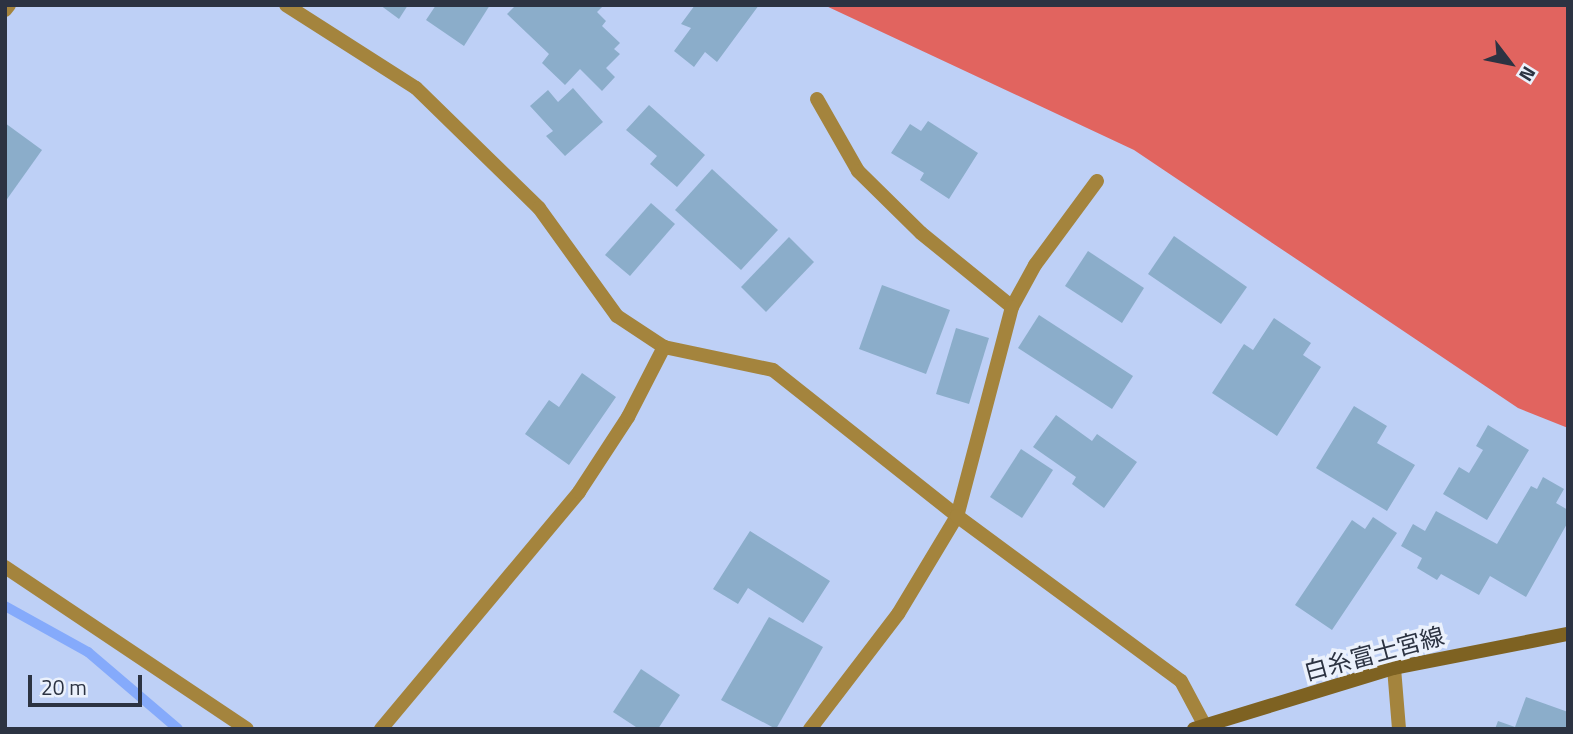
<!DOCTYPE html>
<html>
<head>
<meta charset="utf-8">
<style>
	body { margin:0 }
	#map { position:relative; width:1573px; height:734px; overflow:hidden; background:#bed0f6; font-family:"Titillium Web","Noto Sans JP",sans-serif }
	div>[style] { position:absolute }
	.forest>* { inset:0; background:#e1645f }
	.stream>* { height:10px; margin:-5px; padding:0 5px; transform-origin:5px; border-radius:5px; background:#85aafb }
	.building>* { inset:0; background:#8badca }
	.street>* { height:14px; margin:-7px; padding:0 7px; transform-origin:7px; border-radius:7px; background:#a4843d }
	.secondary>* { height:14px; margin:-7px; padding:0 7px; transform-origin:7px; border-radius:7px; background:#7e6222 }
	span { translate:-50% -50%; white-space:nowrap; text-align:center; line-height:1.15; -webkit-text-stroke:7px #ebf1fc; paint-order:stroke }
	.street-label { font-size:24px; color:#2c3342 }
	.frame { position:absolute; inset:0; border:7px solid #2c3342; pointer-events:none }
	.north { position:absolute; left:1475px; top:28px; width:70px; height:70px; -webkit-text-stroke:5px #ebf1fc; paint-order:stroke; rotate:122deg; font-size:19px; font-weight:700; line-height:28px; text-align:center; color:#2c3342 }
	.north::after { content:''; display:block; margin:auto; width:24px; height:32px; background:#2c3342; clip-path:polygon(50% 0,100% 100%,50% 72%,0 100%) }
	.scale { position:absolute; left:28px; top:675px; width:114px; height:32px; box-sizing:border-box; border:4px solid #2c3342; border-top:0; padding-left:9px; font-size:21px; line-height:24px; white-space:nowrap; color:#2c3342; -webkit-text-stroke:5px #ebf1fc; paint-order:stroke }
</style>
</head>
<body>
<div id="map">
	<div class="forest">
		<i style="clip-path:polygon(824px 5px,1568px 5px,1568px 428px,1518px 408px,1134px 150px)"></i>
	</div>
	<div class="stream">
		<i style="left:5px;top:606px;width:95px;rotate:29deg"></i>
		<i style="left:88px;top:652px;width:118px;rotate:40.5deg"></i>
	</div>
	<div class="building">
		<i style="clip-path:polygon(380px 5px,408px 5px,399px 19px)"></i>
		<i style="clip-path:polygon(436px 5px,490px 5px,464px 46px,426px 20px)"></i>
		<i style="clip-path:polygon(516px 5px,604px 5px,597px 12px,606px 21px,602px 26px,620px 43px,614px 49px,620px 54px,606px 68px,615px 77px,602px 91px,580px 69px,565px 85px,542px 63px,549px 54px,507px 14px)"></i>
		<i style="clip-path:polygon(695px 5px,759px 5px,717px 62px,705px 52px,694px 67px,674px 51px,691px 28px,681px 24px)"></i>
		<i style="clip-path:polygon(573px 88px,603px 122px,565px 156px,546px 136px,553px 131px,530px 106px,548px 90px,558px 102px)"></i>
		<i style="clip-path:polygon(649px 105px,705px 155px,677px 187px,650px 164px,657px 156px,626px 130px)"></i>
		<i style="clip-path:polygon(928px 121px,978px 153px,949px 199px,920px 180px,924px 173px,891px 153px,910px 124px,921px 131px)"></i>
		<i style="clip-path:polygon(5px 123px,42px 150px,5px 202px)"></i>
		<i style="clip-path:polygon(712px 169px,778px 230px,741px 270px,675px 210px)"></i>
		<i style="clip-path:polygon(651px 203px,675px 224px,630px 276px,605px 255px)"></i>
		<i style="clip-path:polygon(1174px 236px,1247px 287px,1221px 324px,1148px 274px)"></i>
		<i style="clip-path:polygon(789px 237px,814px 262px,766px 312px,741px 287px)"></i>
		<i style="clip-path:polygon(1088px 251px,1144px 288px,1122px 323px,1065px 286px)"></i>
		<i style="clip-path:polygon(882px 285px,950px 310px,926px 374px,859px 349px)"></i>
		<i style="clip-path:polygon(1039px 315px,1133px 376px,1112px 409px,1018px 348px)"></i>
		<i style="clip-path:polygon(1274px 318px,1311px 343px,1303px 355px,1321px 367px,1277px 436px,1212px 393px,1244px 344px,1253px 350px)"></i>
		<i style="clip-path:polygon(956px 328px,989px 338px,969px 404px,936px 394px)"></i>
		<i style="clip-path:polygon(582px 373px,616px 397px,569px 465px,525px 434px,549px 400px,559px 407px)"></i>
		<i style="clip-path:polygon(1354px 406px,1387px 426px,1377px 443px,1415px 465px,1387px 511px,1316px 468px)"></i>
		<i style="clip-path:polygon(1056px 415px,1092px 441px,1097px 434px,1137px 462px,1104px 508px,1072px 484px,1076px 477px,1033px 447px)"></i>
		<i style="clip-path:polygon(1488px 425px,1529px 450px,1487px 520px,1443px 494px,1459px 467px,1469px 473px,1483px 450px,1476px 446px)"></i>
		<i style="clip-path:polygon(1021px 449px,1053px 470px,1022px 518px,990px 497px)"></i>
		<i style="clip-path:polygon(1543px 477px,1564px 489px,1556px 503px,1568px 510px,1568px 522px,1526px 597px,1490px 576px,1479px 595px,1441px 574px,1437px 580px,1417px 568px,1422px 558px,1401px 546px,1413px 524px,1425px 531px,1436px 511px,1497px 544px,1531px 486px,1537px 489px)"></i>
		<i style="clip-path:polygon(1373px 517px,1397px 533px,1332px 630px,1295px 605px,1352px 520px,1365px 529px)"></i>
		<i style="clip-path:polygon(750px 531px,830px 581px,803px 623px,748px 588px,738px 604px,713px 589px)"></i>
		<i style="clip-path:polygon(769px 617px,823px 647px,776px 729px,721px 700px)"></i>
		<i style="clip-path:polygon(641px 669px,680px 695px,658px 729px,639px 729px,613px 712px)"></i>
		<i style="clip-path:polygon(1526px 697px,1568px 712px,1568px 729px,1495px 729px,1498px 721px,1515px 727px)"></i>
	</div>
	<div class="street">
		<i style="left:286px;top:5px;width:154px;rotate:32.6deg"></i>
		<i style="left:416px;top:88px;width:172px;rotate:44.3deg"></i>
		<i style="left:539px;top:208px;width:133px;rotate:54.2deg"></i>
		<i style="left:617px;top:316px;width:56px;rotate:33.4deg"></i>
		<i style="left:664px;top:347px;width:111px;rotate:11.9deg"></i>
		<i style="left:773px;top:370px;width:235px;rotate:38.4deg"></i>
		<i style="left:957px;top:516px;width:114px;rotate:121deg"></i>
		<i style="left:898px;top:614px;width:145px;rotate:127.4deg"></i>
		<i style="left:5px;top:10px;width:6px;rotate:-51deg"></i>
		<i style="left:817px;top:99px;width:83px;rotate:60.3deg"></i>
		<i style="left:858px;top:171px;width:88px;rotate:44.5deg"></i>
		<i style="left:921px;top:233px;width:117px;rotate:39.1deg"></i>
		<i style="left:1097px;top:181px;width:104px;rotate:126.4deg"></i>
		<i style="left:1035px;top:265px;width:48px;rotate:118.7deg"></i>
		<i style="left:1012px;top:307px;width:216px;rotate:104.7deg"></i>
		<i style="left:957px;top:516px;width:278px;rotate:36.4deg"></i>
		<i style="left:1181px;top:681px;width:51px;rotate:61.9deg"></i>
		<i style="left:5px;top:567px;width:291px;rotate:33.8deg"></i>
		<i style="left:1394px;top:668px;width:61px;rotate:85.3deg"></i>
		<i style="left:381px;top:729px;width:309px;rotate:-50.1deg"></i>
		<i style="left:579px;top:492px;width:90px;rotate:-56.8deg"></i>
		<i style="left:628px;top:417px;width:79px;rotate:-62.8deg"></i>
	</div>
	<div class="secondary">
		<i style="left:1194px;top:729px;width:209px;rotate:-17deg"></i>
		<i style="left:1394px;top:668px;width:177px;rotate:-11.1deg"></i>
	</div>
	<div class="street-label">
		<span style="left:1374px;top:654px;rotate:-15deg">白糸富士宮線</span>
	</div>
	<div class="frame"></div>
	<div class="north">N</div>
	<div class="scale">20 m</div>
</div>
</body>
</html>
